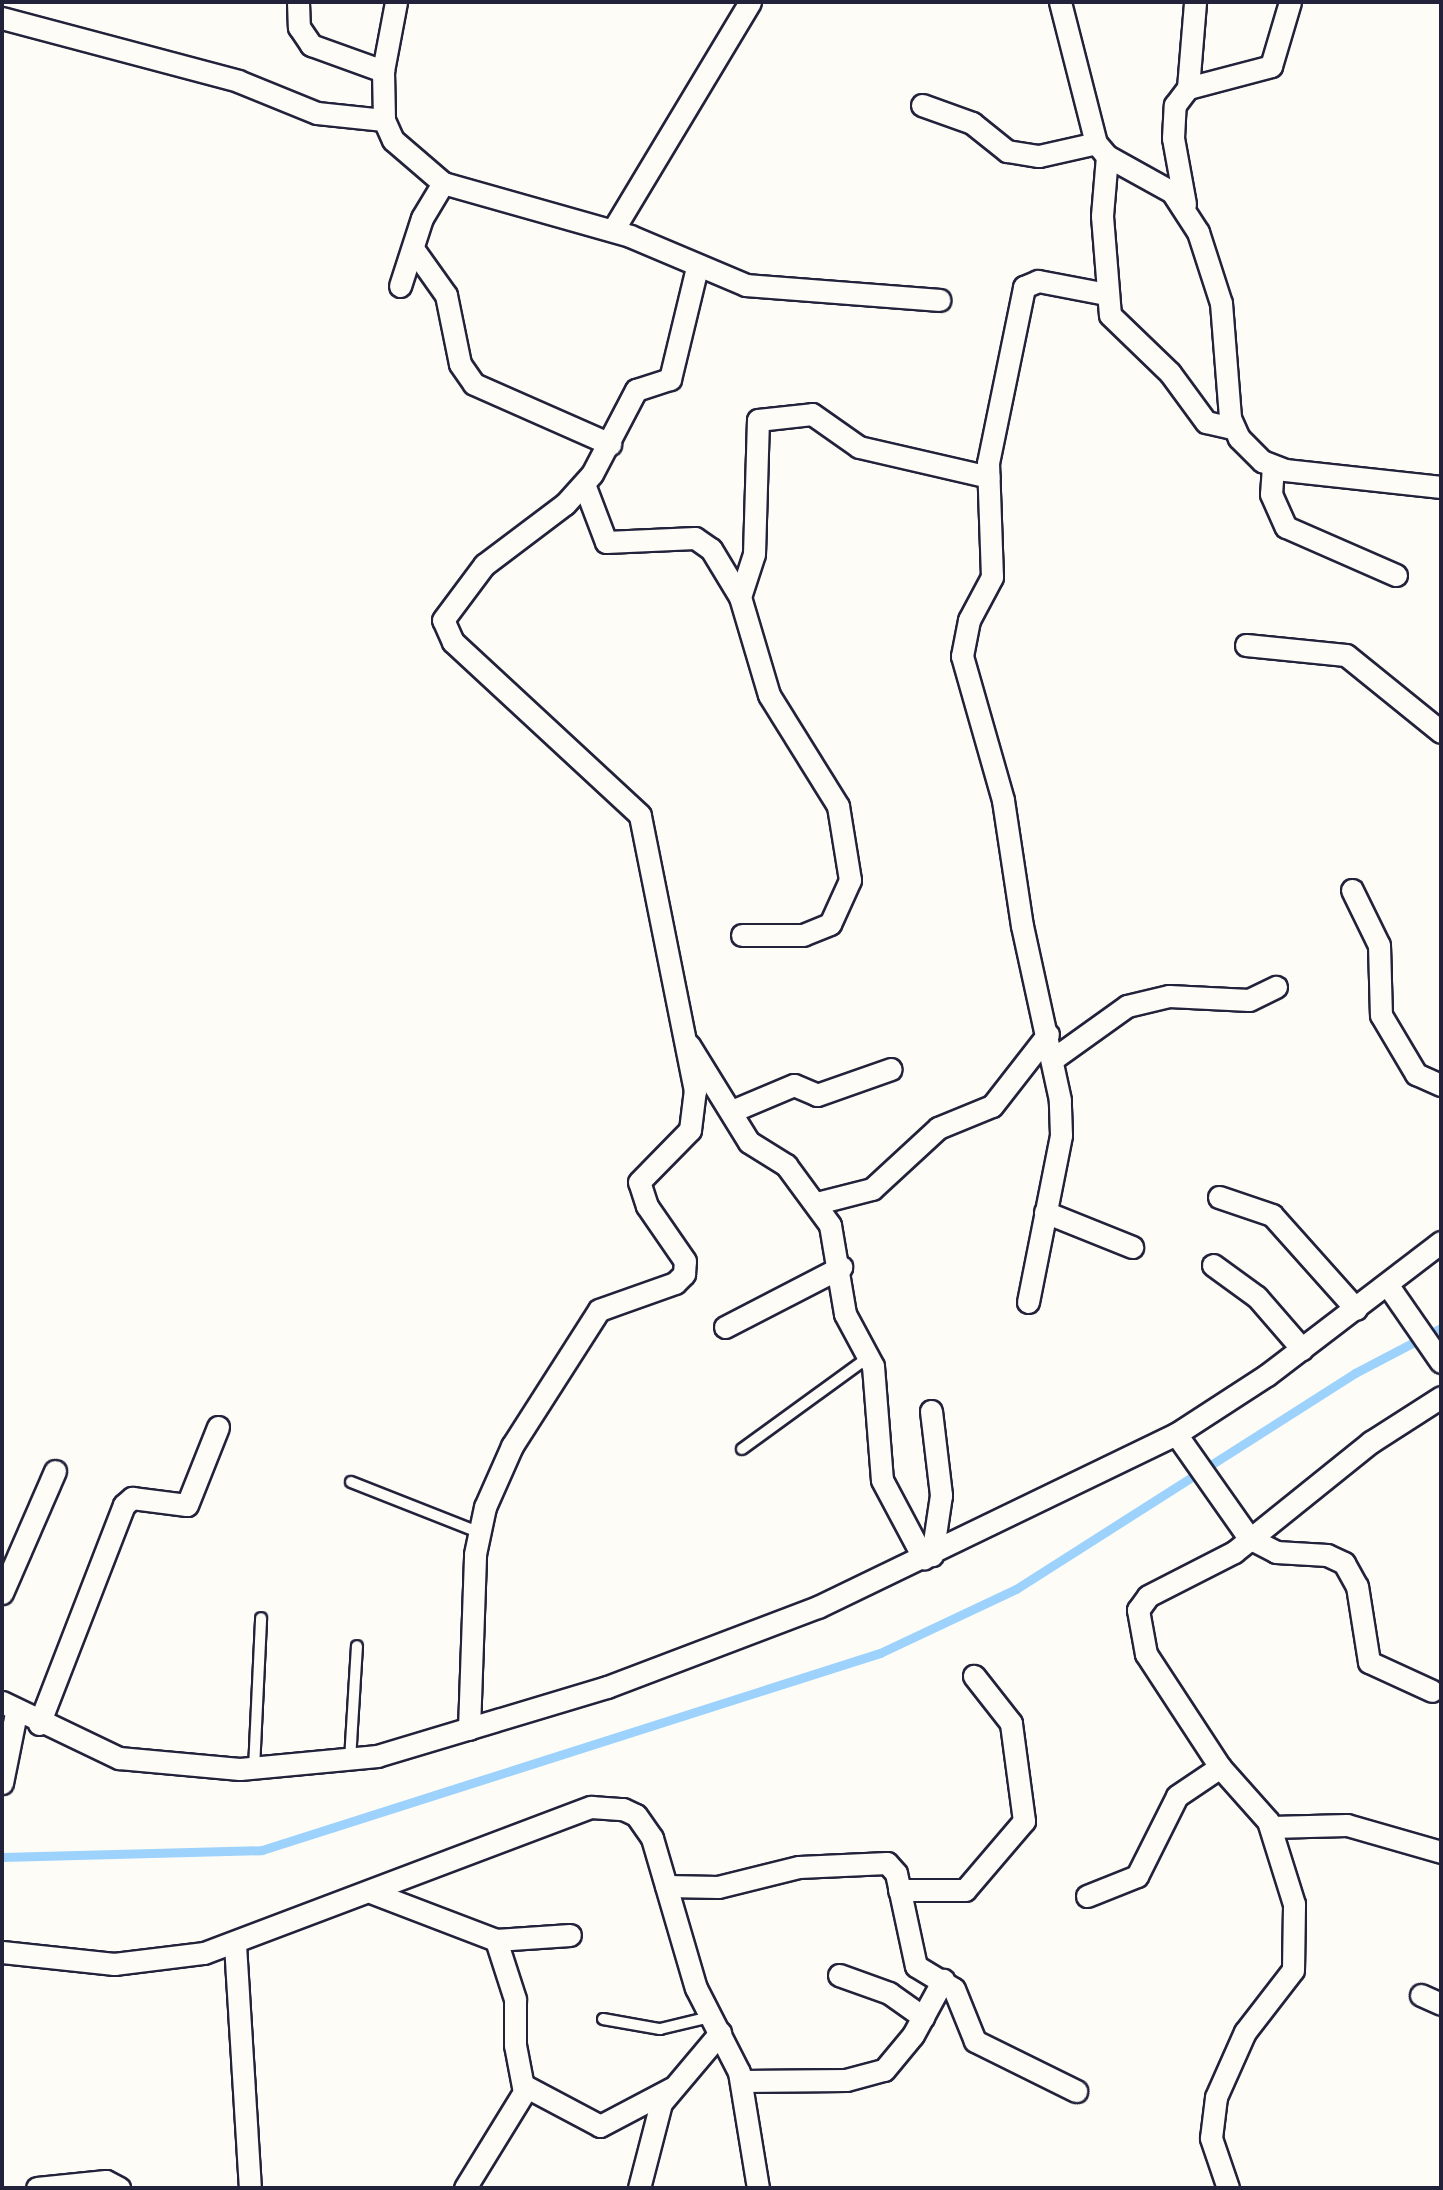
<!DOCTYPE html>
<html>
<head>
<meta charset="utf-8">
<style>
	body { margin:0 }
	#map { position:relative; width:1443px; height:2190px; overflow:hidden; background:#fdfcf7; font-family:"Architects Daughter",sans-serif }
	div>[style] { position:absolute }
	.stream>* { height:9px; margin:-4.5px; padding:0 4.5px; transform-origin:4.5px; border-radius:4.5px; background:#9dd2fc }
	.roads { filter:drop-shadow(2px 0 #22223b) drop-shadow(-2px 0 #22223b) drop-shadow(0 2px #22223b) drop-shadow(0 -2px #22223b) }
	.lane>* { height:10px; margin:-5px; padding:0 5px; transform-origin:5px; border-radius:5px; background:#fdfcf7 }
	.street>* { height:21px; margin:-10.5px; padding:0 10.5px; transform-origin:10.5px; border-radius:10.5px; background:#fdfcf7 }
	span { translate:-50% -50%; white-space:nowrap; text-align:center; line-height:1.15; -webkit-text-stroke:7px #fdfcf7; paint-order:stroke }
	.frame { position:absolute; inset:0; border:4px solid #22223b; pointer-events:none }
</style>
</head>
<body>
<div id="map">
	<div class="stream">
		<i style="left:2px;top:1857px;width:260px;rotate:-1.5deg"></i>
		<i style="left:262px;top:1850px;width:649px;rotate:-17.68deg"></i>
		<i style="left:880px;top:1653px;width:150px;rotate:-25.2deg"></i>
		<i style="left:1016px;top:1589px;width:402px;rotate:-32.5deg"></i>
		<i style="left:1355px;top:1373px;width:97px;rotate:-27.6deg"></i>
	</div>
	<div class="roads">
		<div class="lane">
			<i style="left:742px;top:1449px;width:158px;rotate:-36deg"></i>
			<i style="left:351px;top:1482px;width:136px;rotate:21.5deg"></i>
			<i style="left:350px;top:1760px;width:114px;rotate:-86.5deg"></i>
			<i style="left:254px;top:1769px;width:151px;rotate:-87.3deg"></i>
			<i style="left:603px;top:2019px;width:58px;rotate:10deg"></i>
			<i style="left:660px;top:2029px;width:51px;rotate:-13.5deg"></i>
		</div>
		<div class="street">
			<i style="left:298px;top:2px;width:25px;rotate:88deg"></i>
			<i style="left:299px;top:27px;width:22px;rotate:56deg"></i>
			<i style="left:311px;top:45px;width:77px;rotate:19.9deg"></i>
			<i style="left:396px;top:2px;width:70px;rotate:100.7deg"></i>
			<i style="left:383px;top:71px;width:49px;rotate:88.8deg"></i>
			<i style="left:384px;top:120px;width:22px;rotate:66deg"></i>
			<i style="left:393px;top:140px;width:66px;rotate:40.7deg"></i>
			<i style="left:443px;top:183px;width:194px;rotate:15.8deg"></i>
			<i style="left:630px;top:236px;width:126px;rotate:22.9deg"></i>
			<i style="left:746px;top:285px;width:194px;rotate:4.4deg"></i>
			<i style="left:1060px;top:2px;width:146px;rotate:75.7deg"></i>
			<i style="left:1096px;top:143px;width:17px;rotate:50deg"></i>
			<i style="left:1107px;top:156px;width:74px;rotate:29deg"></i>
			<i style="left:1172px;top:192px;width:48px;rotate:57deg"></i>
			<i style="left:1198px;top:232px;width:75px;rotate:72.1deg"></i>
			<i style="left:1221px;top:303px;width:115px;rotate:85.5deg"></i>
			<i style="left:1230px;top:418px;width:22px;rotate:66deg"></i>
			<i style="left:1239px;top:438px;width:33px;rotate:45deg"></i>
			<i style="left:1262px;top:461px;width:25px;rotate:21deg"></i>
			<i style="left:1285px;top:470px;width:157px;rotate:6.2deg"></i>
			<i style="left:2px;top:18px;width:244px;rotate:14.9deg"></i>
			<i style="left:238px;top:81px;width:85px;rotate:22.1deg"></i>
			<i style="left:317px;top:113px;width:67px;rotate:6deg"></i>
			<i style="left:1188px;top:88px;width:86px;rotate:-85.3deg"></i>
			<i style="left:922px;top:105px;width:53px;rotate:19.8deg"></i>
			<i style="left:972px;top:123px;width:45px;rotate:38.7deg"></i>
			<i style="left:1007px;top:151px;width:32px;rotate:9deg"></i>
			<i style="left:1039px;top:156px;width:58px;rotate:-12.8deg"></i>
			<i style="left:1107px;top:156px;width:60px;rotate:94.8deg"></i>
			<i style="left:1102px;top:216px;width:99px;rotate:85.4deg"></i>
			<i style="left:1110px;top:315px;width:83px;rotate:44deg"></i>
			<i style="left:1170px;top:373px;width:61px;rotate:53.7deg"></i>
			<i style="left:1206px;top:422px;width:28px;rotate:13deg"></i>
			<i style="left:1185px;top:204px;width:67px;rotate:-100.3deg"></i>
			<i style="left:1173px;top:138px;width:33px;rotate:-87deg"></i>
			<i style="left:1175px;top:105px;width:21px;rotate:-53deg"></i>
			<i style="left:1188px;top:88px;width:86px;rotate:-14.8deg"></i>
			<i style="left:1271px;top:66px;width:67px;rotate:-73.5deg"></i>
			<i style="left:613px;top:230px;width:266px;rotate:-59deg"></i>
			<i style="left:414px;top:250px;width:55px;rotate:54.6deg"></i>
			<i style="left:446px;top:295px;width:70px;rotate:78.5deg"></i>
			<i style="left:460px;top:364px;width:24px;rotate:55deg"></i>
			<i style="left:474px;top:384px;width:149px;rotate:23.8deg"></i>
			<i style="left:400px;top:286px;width:71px;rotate:-72.1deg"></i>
			<i style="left:422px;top:218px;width:41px;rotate:-59deg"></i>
			<i style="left:1273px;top:466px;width:28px;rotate:94deg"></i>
			<i style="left:1271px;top:494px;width:36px;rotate:66deg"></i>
			<i style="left:1286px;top:527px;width:120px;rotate:23.6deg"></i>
			<i style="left:584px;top:484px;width:62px;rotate:69.2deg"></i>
			<i style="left:606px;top:542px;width:89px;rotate:-2.6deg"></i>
			<i style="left:695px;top:538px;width:19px;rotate:35deg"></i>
			<i style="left:711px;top:549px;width:56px;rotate:58.9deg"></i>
			<i style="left:740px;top:597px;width:102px;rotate:73.5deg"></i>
			<i style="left:769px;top:695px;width:131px;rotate:58.1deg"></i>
			<i style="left:838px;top:806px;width:75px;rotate:80.8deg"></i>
			<i style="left:850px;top:880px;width:48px;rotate:114.4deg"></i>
			<i style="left:830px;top:924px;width:29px;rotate:158deg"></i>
			<i style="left:803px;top:935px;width:61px;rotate:180deg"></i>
			<i style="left:740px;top:597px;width:45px;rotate:-72deg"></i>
			<i style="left:754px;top:554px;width:134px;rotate:-88.3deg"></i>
			<i style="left:758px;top:420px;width:54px;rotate:-6.3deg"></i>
			<i style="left:812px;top:414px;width:57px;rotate:35.1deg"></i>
			<i style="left:859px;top:447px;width:133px;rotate:13deg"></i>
			<i style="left:1246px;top:645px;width:100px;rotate:5.7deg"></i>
			<i style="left:1346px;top:655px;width:122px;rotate:39deg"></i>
			<i style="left:1352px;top:890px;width:61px;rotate:63.9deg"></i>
			<i style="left:1379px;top:945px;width:70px;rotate:88.4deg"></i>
			<i style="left:1381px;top:1015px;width:69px;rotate:59.3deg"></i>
			<i style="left:1416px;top:1074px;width:27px;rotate:24deg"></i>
			<i style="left:689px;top:1045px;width:114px;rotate:58.3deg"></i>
			<i style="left:749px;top:1142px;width:44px;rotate:31.9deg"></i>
			<i style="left:786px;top:1165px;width:74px;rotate:53.7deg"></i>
			<i style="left:830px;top:1225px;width:90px;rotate:80.4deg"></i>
			<i style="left:845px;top:1314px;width:59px;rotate:61.7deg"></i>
			<i style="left:873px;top:1366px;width:114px;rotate:85.5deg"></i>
			<i style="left:882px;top:1480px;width:89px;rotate:62deg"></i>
			<i style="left:1053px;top:1059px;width:91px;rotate:-35.6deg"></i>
			<i style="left:1127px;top:1006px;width:43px;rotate:-13.4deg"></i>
			<i style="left:1169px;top:996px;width:80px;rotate:2.9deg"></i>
			<i style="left:1249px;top:1000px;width:30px;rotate:-26deg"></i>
			<i style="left:732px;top:1111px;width:67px;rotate:-22.8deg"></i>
			<i style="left:794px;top:1085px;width:25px;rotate:23deg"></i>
			<i style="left:817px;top:1095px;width:78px;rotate:-19.4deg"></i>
			<i style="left:1219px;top:1197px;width:56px;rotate:18.8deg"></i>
			<i style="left:1272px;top:1215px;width:126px;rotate:48.2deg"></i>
			<i style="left:817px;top:1203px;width:57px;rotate:-14.3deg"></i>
			<i style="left:872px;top:1189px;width:90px;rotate:-42.7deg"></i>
			<i style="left:938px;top:1128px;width:58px;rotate:-22.2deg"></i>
			<i style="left:992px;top:1106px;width:91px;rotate:-52.1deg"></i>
			<i style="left:1045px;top:1212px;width:94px;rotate:21.9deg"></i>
			<i style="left:1213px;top:1265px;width:54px;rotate:36deg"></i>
			<i style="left:1257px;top:1297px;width:69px;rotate:49.1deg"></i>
			<i style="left:1389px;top:1287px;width:91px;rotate:55.3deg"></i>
			<i style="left:1028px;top:1302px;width:170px;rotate:-78.8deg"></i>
			<i style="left:1061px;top:1135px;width:35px;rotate:-92deg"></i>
			<i style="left:1060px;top:1100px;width:178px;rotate:-102.3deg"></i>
			<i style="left:1022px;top:926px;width:127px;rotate:-98.6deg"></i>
			<i style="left:1003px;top:800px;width:150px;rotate:-105.9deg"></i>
			<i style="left:962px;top:656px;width:37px;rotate:-79deg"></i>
			<i style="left:969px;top:620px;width:49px;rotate:-61.9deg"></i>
			<i style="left:992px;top:577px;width:114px;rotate:-92deg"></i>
			<i style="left:988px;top:463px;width:180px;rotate:-78.4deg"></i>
			<i style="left:1024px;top:287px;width:15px;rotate:-23deg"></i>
			<i style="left:1038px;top:281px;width:69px;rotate:10.8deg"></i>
			<i style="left:725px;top:1327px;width:131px;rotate:-27.3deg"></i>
			<i style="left:931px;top:1411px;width:85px;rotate:83.2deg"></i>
			<i style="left:941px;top:1495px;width:61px;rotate:98.5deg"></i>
			<i style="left:1176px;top:1434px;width:127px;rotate:54.9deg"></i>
			<i style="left:1249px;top:1538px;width:30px;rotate:27deg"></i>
			<i style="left:1276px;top:1552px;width:51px;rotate:3.4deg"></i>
			<i style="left:1327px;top:1555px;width:19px;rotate:25deg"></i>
			<i style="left:1344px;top:1563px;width:26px;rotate:61deg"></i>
			<i style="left:1357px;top:1586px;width:77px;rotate:81deg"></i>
			<i style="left:1369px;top:1662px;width:69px;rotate:24.7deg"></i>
			<i style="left:2px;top:1593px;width:133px;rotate:-66.5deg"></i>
			<i style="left:2px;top:1702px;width:130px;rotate:25.6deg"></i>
			<i style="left:119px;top:1758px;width:121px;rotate:5.2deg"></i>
			<i style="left:240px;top:1769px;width:138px;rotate:-5.4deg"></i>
			<i style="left:377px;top:1756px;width:240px;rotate:-16.7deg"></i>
			<i style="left:607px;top:1687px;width:226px;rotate:-20.8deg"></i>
			<i style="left:818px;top:1607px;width:398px;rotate:-25.8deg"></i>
			<i style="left:1176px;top:1434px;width:108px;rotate:-33deg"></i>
			<i style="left:1267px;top:1375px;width:219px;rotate:-37.4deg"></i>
			<i style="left:39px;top:1724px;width:235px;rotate:-68.8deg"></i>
			<i style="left:124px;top:1505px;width:11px;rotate:-41deg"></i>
			<i style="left:132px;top:1498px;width:55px;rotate:7.3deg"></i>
			<i style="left:187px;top:1505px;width:84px;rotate:-68.3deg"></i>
			<i style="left:469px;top:1729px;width:175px;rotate:-88deg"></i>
			<i style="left:475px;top:1554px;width:48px;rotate:-78deg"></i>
			<i style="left:485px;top:1507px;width:67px;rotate:-66.1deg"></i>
			<i style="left:512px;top:1446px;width:161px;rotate:-57.4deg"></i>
			<i style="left:599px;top:1310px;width:81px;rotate:-19.6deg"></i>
			<i style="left:675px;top:1283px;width:13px;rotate:-45deg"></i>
			<i style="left:684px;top:1274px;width:13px;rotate:-86deg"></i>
			<i style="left:685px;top:1261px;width:67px;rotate:-124.6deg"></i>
			<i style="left:647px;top:1206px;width:25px;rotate:-108deg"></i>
			<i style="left:639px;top:1182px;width:73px;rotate:-45.6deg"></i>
			<i style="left:690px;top:1130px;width:39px;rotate:-83deg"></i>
			<i style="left:695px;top:1091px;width:281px;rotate:-101.3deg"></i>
			<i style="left:640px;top:815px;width:255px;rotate:-137.2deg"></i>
			<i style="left:453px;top:642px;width:24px;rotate:-114deg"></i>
			<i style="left:443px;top:620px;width:69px;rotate:-53.3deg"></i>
			<i style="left:484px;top:565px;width:101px;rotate:-37deg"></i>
			<i style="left:565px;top:504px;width:40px;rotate:-48deg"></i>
			<i style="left:592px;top:474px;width:95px;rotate:-62.4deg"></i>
			<i style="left:636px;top:390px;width:36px;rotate:-18deg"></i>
			<i style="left:670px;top:379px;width:115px;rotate:-76.4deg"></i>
			<i style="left:2px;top:1783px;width:71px;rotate:-78.7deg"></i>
			<i style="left:1271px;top:1827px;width:76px;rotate:-1.5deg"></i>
			<i style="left:1347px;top:1825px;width:98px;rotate:16deg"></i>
			<i style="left:666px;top:1886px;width:52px;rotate:1.1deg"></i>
			<i style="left:718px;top:1887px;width:83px;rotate:-13.9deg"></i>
			<i style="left:799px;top:1867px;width:88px;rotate:-2.6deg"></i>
			<i style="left:887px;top:1863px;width:13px;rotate:48deg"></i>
			<i style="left:896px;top:1873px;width:95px;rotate:77.9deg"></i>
			<i style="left:916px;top:1966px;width:44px;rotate:31.2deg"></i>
			<i style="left:954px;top:1989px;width:56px;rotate:68deg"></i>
			<i style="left:975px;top:2041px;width:113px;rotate:26.3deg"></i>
			<i style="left:899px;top:1890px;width:66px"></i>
			<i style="left:965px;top:1890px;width:91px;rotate:-49.5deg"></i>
			<i style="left:1024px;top:1821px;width:99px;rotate:-97.6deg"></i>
			<i style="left:1011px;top:1723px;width:60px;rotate:-128.2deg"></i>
			<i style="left:373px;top:1893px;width:132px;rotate:20.9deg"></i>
			<i style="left:496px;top:1940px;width:74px;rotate:-3.9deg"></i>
			<i style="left:1087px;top:1896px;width:54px;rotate:-21.8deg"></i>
			<i style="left:1137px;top:1876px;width:89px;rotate:-63.4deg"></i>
			<i style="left:1177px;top:1796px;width:52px;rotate:-34deg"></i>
			<i style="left:235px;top:1944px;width:244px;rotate:86.5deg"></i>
			<i style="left:2px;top:1952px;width:113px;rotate:6.1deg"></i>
			<i style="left:114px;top:1964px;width:91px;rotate:-7deg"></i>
			<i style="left:204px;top:1953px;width:414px;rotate:-20.7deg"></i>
			<i style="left:591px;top:1807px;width:32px;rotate:4deg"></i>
			<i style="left:623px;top:1809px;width:14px;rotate:25deg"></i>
			<i style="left:636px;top:1815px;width:28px;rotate:55deg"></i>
			<i style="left:652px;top:1838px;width:156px;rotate:73.7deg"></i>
			<i style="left:696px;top:1988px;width:94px;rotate:62.9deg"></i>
			<i style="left:739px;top:2072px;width:118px;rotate:80.7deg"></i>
			<i style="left:839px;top:1975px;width:53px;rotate:19.8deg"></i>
			<i style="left:889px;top:1993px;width:42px;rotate:35.2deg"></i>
			<i style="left:1421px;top:1995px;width:22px;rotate:24deg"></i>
			<i style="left:742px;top:2081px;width:104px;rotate:-0.6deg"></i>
			<i style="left:846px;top:2080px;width:39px;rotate:-15deg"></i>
			<i style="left:884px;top:2070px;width:45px;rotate:-50.4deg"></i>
			<i style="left:913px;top:2035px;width:63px;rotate:-61.4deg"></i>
			<i style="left:523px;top:2085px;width:87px;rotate:28deg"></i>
			<i style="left:600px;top:2126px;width:81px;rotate:-27.8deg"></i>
			<i style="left:37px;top:2188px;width:69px;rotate:-5.8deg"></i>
			<i style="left:106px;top:2181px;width:15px;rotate:28deg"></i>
			<i style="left:465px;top:2188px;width:113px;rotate:-58.4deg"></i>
			<i style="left:524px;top:2092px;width:48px;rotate:-100.8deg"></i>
			<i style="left:515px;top:2045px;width:46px;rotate:-90deg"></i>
			<i style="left:515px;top:1999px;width:62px;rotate:-107.9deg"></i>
			<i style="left:639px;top:2188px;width:88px;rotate:-75.5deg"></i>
			<i style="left:661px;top:2103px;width:92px;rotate:-49.9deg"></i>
			<i style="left:1228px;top:2188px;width:53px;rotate:-108.8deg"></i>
			<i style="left:1211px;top:2138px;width:41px;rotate:-83deg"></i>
			<i style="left:1216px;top:2097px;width:71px;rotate:-66deg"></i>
			<i style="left:1245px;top:2032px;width:78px;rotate:-52.3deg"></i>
			<i style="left:1293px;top:1970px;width:66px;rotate:-89.1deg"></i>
			<i style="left:1294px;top:1904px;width:87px;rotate:-107.4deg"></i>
			<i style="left:1268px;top:1821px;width:72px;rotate:-131.6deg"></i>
			<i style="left:1220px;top:1767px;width:135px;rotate:-123.2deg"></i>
			<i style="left:1146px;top:1654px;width:45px;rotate:-100.3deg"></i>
			<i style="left:1138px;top:1610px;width:17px;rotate:-54deg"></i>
			<i style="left:1148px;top:1596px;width:97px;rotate:-27.1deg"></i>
			<i style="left:1234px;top:1552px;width:176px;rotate:-38.8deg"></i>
			<i style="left:1371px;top:1442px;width:83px;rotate:-32.7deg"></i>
		</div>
	</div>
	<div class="frame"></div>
</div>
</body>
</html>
